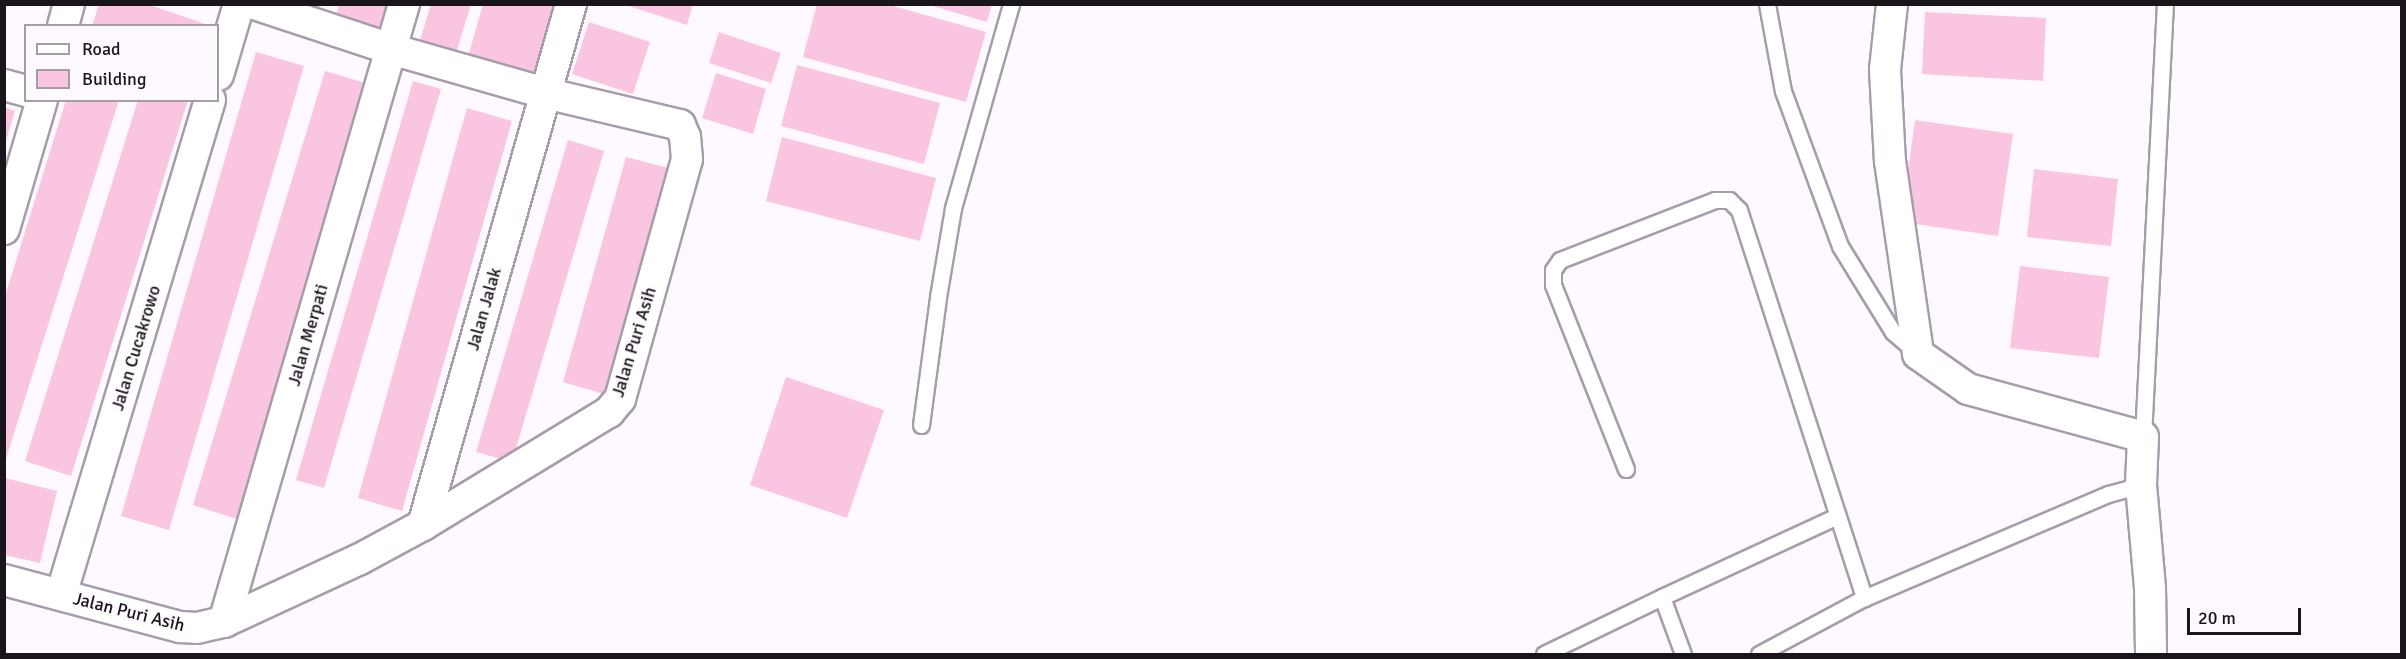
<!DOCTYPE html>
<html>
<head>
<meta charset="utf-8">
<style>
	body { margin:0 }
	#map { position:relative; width:2406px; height:659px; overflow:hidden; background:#fdf9fe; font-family:Signika,sans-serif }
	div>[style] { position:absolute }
	.building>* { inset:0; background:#fac5e1 }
	.roads { filter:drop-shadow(2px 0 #a79daa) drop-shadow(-2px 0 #a79daa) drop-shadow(0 2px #a79daa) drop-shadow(0 -2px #a79daa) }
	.lane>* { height:15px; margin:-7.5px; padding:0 7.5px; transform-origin:7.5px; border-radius:7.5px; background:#fff }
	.street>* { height:30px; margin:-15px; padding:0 15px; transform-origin:15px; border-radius:15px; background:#fff }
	span { translate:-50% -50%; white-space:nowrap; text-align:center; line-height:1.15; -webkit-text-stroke:4.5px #fdf9fe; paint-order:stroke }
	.street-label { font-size:18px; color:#19151a }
	.frame { position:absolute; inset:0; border:6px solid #19151a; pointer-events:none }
	.legend { position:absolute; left:24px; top:24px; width:195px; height:78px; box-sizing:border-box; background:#fdf9fe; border:2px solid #a29ea3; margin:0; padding:8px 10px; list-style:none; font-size:18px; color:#19151a }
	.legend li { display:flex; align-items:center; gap:12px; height:30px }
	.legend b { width:30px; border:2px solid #a29ea3 }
	.scale { position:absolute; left:2187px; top:608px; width:114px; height:27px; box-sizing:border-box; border:3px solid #19151a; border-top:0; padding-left:8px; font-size:18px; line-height:21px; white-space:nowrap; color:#19151a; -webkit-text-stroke:4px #fdf9fe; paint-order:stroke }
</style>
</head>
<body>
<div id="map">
	<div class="building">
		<i style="clip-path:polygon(99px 4px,147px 4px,211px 26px,92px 26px)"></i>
		<i style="clip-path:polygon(295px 4px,320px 4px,318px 12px)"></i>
		<i style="clip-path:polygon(339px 4px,393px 4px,385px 34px,335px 20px)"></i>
		<i style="clip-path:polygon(431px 4px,471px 4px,455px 57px,418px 47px)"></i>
		<i style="clip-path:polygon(483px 4px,559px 4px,535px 84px,466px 64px)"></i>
		<i style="clip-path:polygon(623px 4px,693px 4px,687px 25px)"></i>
		<i style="clip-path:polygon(817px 4px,886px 4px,986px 32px,966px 102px,803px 57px)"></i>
		<i style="clip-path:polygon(926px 4px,992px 4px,987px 22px)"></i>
		<i style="clip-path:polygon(1925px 12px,2046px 18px,2043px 81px,1922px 74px)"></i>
		<i style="clip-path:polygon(589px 22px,650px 42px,633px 94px,572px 74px)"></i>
		<i style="clip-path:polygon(719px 32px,781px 53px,771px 83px,709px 63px)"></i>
		<i style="clip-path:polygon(256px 52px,304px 66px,169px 530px,121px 516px)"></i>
		<i style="clip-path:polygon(797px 65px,940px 103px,924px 164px,781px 126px)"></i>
		<i style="clip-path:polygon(325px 71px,372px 85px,240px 520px,193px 505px)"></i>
		<i style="clip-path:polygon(716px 73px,766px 89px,753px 134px,702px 118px)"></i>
		<i style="clip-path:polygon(413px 81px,441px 89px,324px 488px,296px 480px)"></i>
		<i style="clip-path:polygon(66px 100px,119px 100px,5px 462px,5px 296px)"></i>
		<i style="clip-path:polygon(138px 100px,188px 100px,71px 476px,25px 461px)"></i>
		<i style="clip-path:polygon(4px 107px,15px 111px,5px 144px,4px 144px)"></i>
		<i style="clip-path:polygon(467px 108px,512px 121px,402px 511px,358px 498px)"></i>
		<i style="clip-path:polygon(1915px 120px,2013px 134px,1998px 236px,1901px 222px)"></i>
		<i style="clip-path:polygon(782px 137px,936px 178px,920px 241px,766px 201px)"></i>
		<i style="clip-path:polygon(568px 140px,604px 151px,512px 462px,476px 452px)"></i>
		<i style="clip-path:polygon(626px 157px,668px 168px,604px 394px,563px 382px)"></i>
		<i style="clip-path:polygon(2034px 169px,2118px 179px,2111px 246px,2027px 237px)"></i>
		<i style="clip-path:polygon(2020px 266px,2109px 277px,2099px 358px,2010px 348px)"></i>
		<i style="clip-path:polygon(786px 377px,884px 410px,847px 518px,750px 485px)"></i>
		<i style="clip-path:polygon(5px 478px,57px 491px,40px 563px,5px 555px)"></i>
	</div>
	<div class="roads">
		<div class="lane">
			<i style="left:1767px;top:4px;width:88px;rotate:79.6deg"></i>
			<i style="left:1783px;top:91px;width:165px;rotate:69.8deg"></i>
			<i style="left:1840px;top:246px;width:101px;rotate:58.4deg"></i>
			<i style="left:1893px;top:332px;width:30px;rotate:41deg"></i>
			<i style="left:921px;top:425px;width:129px;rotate:-82.4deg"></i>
			<i style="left:938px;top:297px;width:90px;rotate:-80.4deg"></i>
			<i style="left:953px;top:208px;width:212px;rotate:-74.1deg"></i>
			<i style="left:2143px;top:437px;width:434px;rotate:-87.1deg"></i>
			<i style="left:1626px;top:469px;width:198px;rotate:-111.6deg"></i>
			<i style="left:1553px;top:285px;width:15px;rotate:-90deg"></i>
			<i style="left:1553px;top:270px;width:12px;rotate:-55deg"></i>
			<i style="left:1560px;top:260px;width:166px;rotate:-21.2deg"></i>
			<i style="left:1715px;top:200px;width:14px"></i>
			<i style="left:1729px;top:200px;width:14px;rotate:45deg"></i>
			<i style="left:1739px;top:210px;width:408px;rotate:72.1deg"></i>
			<i style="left:1662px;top:597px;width:193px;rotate:-24.8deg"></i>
			<i style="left:1544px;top:654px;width:131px;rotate:-25.8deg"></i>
			<i style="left:1662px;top:597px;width:61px;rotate:69.8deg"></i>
			<i style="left:1759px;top:654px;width:119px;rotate:-28.1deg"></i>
			<i style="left:1864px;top:598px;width:265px;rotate:-23.1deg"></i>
			<i style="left:2108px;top:494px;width:34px;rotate:-15deg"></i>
		</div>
		<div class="street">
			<i style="left:1892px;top:4px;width:66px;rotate:96.1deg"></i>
			<i style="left:1885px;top:70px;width:91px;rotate:86.9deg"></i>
			<i style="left:1890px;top:161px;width:195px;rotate:81.7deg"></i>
			<i style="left:1918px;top:354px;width:61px;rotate:35deg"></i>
			<i style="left:1968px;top:389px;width:181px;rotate:15.3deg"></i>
			<i style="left:2143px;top:437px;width:48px;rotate:92.4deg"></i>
			<i style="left:2141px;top:485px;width:103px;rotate:85deg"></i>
			<i style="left:2150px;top:588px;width:66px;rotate:89.1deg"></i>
			<i style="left:63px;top:26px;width:23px;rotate:-75deg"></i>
			<i style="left:218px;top:75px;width:74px;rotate:-73.5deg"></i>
			<i style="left:4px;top:85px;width:23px;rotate:15deg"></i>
			<i style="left:4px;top:229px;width:134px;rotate:-73.6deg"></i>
			<i style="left:423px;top:525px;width:542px;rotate:-74.14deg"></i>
			<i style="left:4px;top:580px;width:182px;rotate:15deg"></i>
			<i style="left:180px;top:627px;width:17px;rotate:3deg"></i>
			<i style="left:197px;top:628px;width:28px;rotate:-13deg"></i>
			<i style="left:224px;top:622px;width:150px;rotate:-24.9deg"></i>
			<i style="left:360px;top:559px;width:72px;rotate:-28.4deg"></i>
			<i style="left:423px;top:525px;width:218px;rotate:-31.3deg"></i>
			<i style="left:609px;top:412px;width:17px;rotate:-50deg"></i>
			<i style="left:620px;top:399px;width:249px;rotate:-74.4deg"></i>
			<i style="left:687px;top:159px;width:22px;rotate:-95deg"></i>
			<i style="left:685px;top:137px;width:13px;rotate:-113deg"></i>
			<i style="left:680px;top:125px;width:139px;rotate:-166.7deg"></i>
			<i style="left:545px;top:93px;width:160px;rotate:-164.1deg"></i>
			<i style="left:391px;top:49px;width:144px;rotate:-161.8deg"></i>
			<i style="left:61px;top:595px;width:517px;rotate:-73.25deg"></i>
			<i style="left:224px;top:622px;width:644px;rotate:-73.76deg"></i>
		</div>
	</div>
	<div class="street-label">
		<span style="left:484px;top:309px;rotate:-74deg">Jalan Jalak</span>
		<span style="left:308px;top:335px;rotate:-74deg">Jalan Merpati</span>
		<span style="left:634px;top:342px;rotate:-73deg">Jalan Puri Asih</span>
		<span style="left:136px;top:348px;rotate:-73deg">Jalan Cucakrowo</span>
		<span style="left:129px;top:612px;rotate:14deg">Jalan Puri Asih</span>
	</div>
	<div class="frame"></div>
	<ul class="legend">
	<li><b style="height:8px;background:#fff"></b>Road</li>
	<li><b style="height:16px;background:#fac5e1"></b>Building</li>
	</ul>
	<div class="scale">20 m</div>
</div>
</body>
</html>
